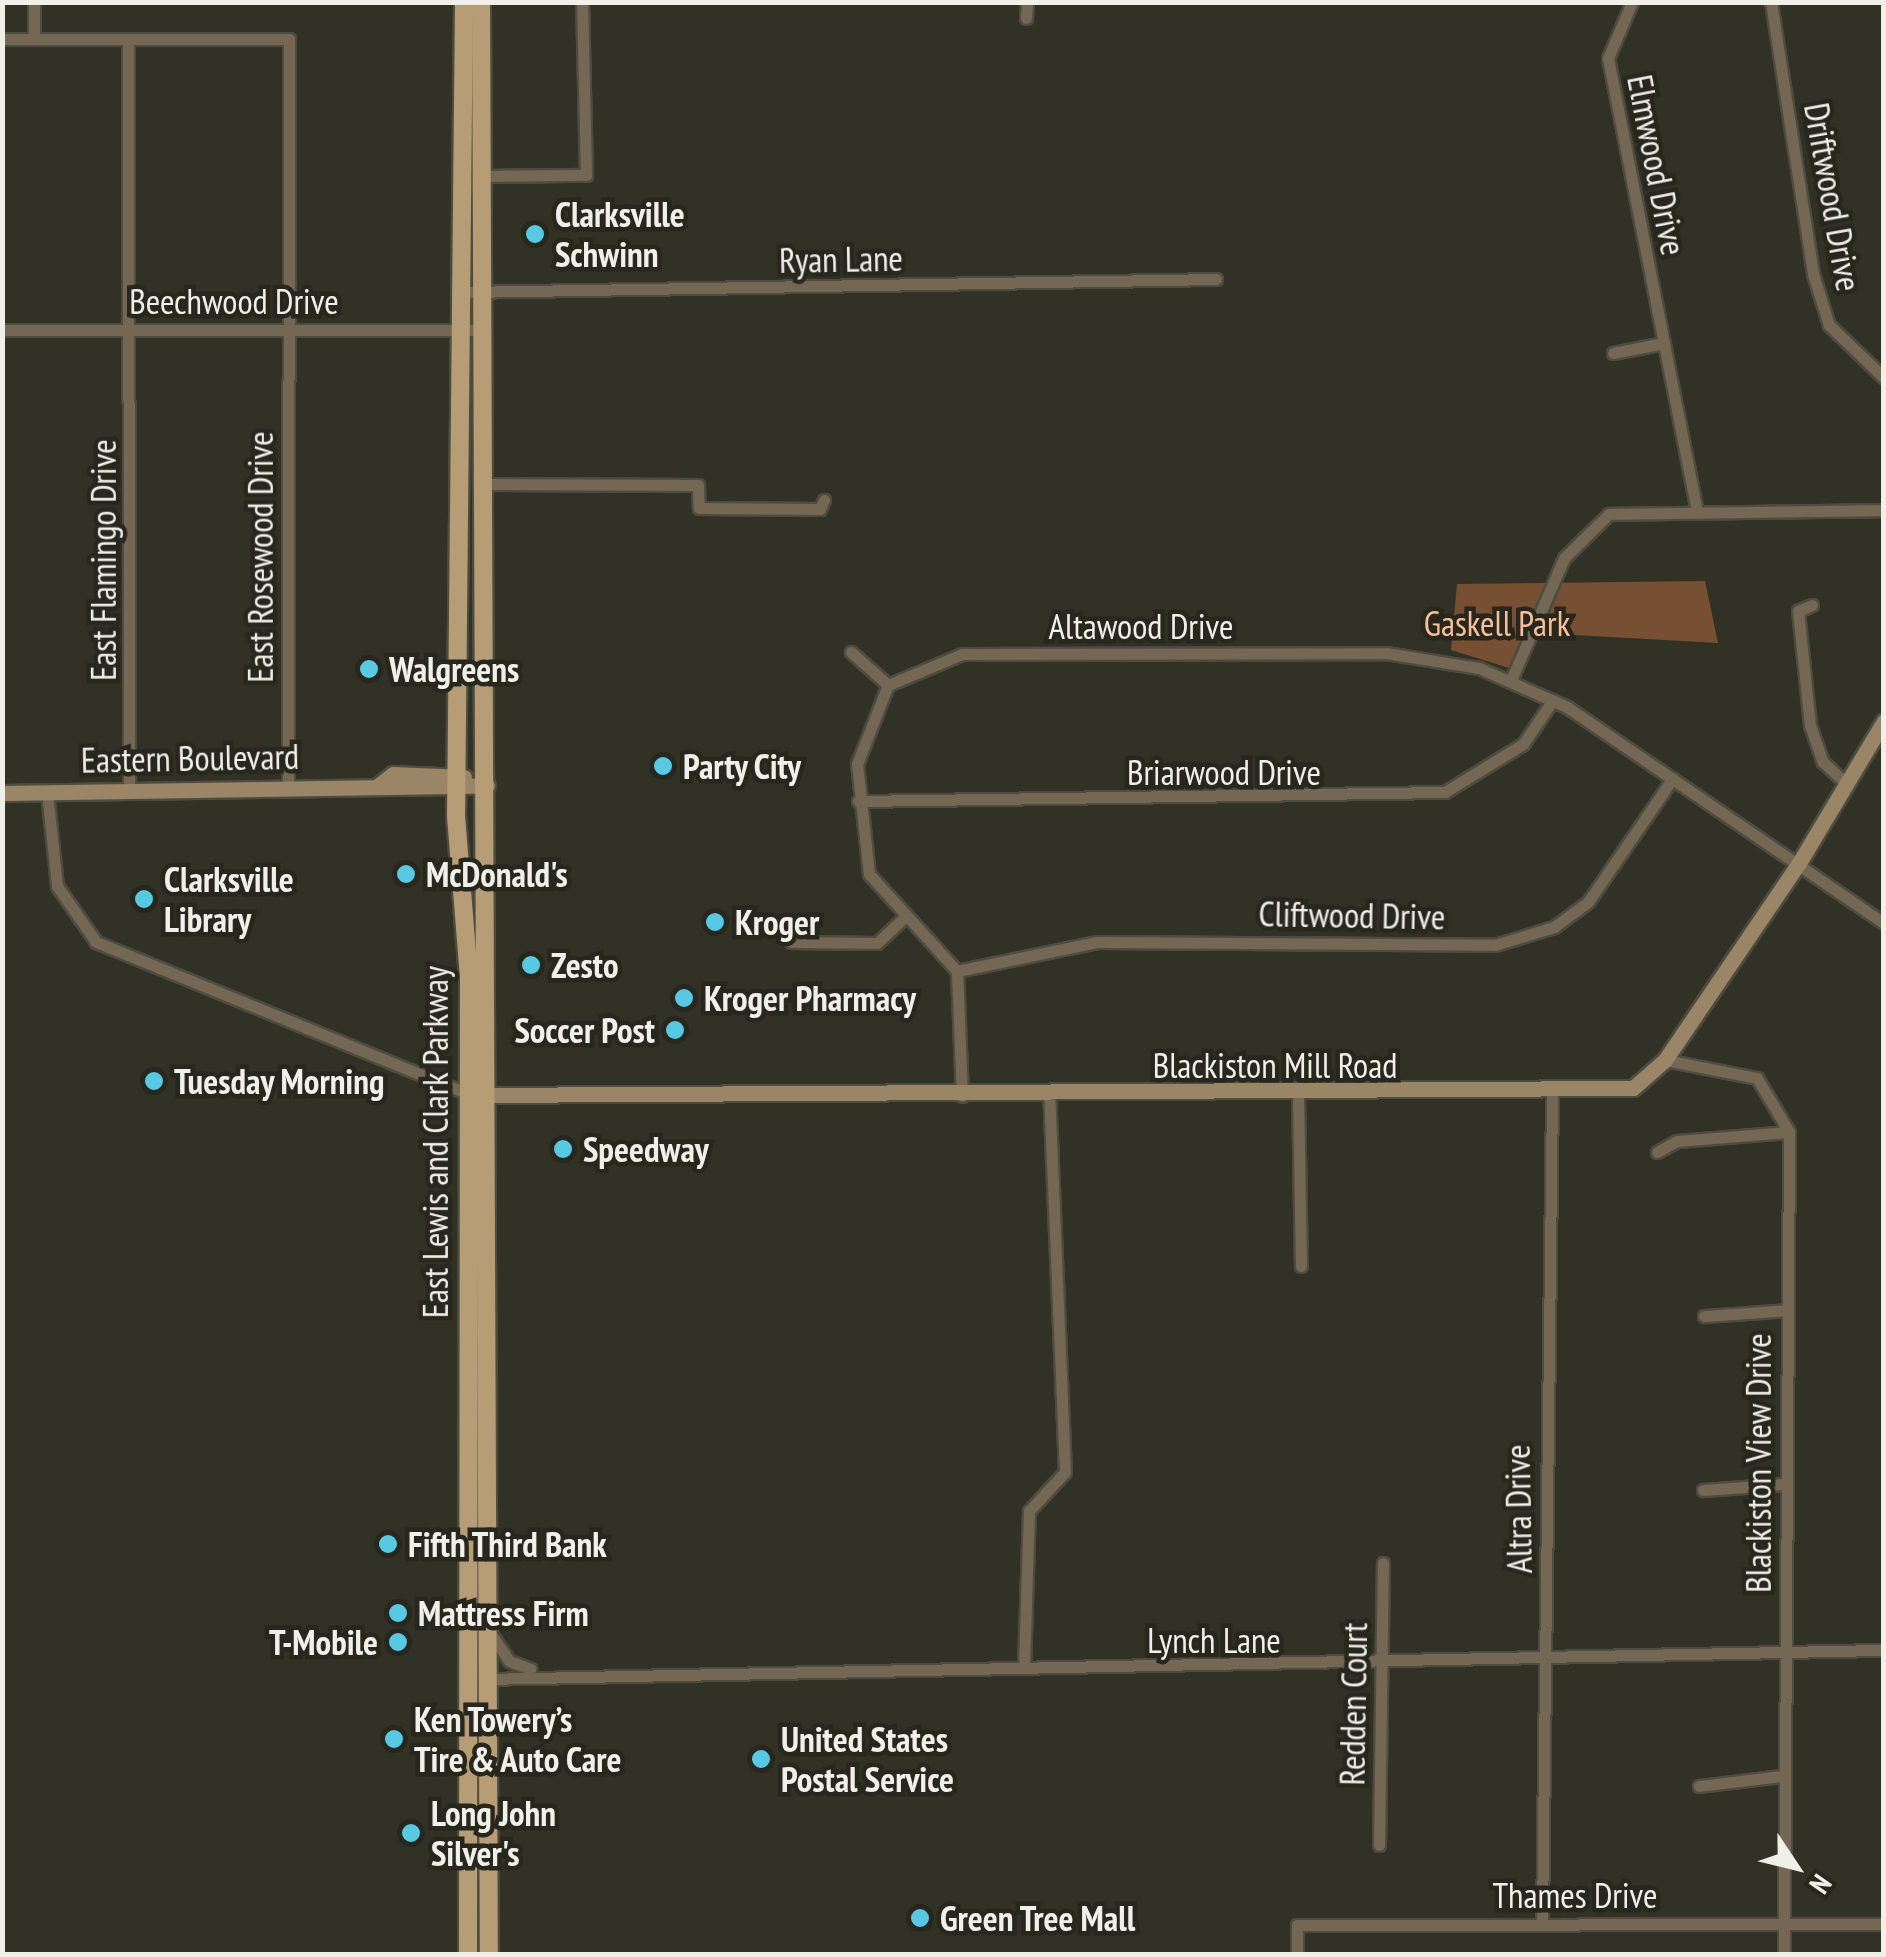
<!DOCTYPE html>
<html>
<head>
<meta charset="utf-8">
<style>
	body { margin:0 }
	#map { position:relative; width:1886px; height:1957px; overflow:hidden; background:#323126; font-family:"PT Sans Narrow",sans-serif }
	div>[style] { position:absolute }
	.green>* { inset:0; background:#774f33 }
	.roads { filter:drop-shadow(2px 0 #4d4c41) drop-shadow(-2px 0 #4d4c41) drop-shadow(0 2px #4d4c41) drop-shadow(0 -2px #4d4c41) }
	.minor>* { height:11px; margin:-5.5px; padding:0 5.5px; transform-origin:5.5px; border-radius:5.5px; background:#746754 }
	.secondary>* { height:15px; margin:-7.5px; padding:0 7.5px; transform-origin:7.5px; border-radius:7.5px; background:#9a8667 }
	.primary>* { height:18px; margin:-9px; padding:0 9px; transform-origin:9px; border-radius:9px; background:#b79d75 }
	.dots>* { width:28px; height:28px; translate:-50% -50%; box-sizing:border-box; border:5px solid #28271d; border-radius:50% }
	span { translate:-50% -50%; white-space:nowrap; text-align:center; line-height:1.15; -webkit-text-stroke:9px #28271d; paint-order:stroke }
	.street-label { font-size:35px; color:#f0efe8 }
	.poi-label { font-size:35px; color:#f0efe8; font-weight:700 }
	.left { translate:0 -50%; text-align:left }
	.right { translate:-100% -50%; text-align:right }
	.park-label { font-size:35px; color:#f8bf99 }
	.frame { position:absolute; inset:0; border:5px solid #f0efe8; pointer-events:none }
	.north { position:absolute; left:1746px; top:1817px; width:100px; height:100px; -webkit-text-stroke:8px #28271d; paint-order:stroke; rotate:125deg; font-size:28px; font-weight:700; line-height:40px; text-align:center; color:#f0efe8 }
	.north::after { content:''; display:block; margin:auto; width:35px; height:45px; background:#f0efe8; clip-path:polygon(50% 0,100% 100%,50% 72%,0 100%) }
</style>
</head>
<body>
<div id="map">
	<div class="green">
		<i style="clip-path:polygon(1705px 581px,1718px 643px,1539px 633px,1522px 672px,1451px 650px,1457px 584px)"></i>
	</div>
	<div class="roads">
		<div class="minor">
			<i style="left:1632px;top:2px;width:61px;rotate:113.2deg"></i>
			<i style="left:1608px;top:58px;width:461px;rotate:78.9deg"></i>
			<i style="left:1771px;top:2px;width:275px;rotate:81.2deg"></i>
			<i style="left:1813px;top:274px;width:53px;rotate:72.6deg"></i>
			<i style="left:1829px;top:325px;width:76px;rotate:43.9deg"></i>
			<i style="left:1026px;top:18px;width:16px;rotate:-86deg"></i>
			<i style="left:2px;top:39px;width:287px"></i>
			<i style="left:289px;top:39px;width:747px;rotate:90.08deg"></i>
			<i style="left:34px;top:39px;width:37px;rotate:-90deg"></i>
			<i style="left:128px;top:39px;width:752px;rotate:89.92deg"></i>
			<i style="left:483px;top:176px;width:103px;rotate:-0.6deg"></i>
			<i style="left:586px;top:175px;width:173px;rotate:-91.3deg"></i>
			<i style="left:466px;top:292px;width:750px;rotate:-0.99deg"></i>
			<i style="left:2px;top:330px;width:483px"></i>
			<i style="left:1613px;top:353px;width:52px;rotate:-11.1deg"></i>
			<i style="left:486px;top:484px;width:212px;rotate:0.3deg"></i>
			<i style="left:698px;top:485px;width:23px;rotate:88deg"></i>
			<i style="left:699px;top:508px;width:121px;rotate:0.5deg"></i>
			<i style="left:820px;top:509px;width:10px;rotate:-66deg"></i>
			<i style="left:1812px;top:605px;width:15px;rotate:157deg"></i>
			<i style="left:1798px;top:611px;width:115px;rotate:84deg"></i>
			<i style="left:1810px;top:725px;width:39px;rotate:71deg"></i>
			<i style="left:1823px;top:762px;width:33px;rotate:43deg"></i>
			<i style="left:851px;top:652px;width:50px;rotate:41.7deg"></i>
			<i style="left:1511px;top:680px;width:133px;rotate:-66.5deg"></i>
			<i style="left:1564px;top:558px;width:63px;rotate:-44.4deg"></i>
			<i style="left:1609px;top:514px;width:275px;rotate:-0.8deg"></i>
			<i style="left:47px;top:792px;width:95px;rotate:83.9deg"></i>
			<i style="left:57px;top:886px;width:68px;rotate:55.1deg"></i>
			<i style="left:96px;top:942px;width:403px;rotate:22.2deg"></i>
			<i style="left:858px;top:801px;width:587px;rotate:-0.88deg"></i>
			<i style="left:1445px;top:792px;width:92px;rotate:-31.6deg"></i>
			<i style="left:1523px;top:744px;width:53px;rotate:-55.7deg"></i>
			<i style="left:791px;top:942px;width:86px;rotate:0.7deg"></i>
			<i style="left:877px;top:943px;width:38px;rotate:-43deg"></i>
			<i style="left:957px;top:971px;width:143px;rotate:-11.7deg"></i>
			<i style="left:1097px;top:942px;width:398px;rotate:0.4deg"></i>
			<i style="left:1495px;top:945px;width:62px;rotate:-17deg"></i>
			<i style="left:1554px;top:927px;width:42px;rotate:-36.3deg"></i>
			<i style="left:1588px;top:902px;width:150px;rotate:-55.6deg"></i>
			<i style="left:1665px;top:1060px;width:94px;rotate:11.1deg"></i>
			<i style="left:1757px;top:1078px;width:63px;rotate:59.3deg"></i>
			<i style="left:1789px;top:1132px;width:822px;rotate:90.35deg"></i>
			<i style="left:1298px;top:1095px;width:171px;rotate:89deg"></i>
			<i style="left:962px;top:1096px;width:125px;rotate:-92.3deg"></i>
			<i style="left:957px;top:971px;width:131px;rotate:-132.2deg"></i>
			<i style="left:869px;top:874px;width:111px;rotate:-96.2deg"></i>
			<i style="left:857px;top:764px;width:85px;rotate:-68.6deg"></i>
			<i style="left:888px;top:685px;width:80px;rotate:-22.7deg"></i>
			<i style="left:962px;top:654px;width:424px;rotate:-0.1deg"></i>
			<i style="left:1386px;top:653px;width:94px;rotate:9.2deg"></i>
			<i style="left:1479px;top:668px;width:96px;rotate:23.9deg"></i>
			<i style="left:1567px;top:707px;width:384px;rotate:34.3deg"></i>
			<i style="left:1657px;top:1152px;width:23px;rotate:-29deg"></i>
			<i style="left:1677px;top:1141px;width:112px;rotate:-4.6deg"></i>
			<i style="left:1704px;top:1316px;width:83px;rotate:-4.1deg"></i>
			<i style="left:1703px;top:1490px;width:82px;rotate:-4.2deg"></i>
			<i style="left:491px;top:1634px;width:32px;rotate:56deg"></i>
			<i style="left:509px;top:1661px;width:23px;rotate:20deg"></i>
			<i style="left:1024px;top:1668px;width:157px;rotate:-88.2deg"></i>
			<i style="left:1029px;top:1511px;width:53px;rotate:-47.3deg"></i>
			<i style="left:1065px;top:1472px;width:376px;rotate:-92.4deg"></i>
			<i style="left:484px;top:1679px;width:1400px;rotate:-1.19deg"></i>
			<i style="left:1699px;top:1786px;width:84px;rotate:-6.9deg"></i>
			<i style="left:1379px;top:1845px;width:282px;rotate:-89.2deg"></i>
			<i style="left:1542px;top:1923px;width:829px;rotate:-89.31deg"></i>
			<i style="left:1297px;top:1954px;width:29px;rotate:-90deg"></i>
			<i style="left:1297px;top:1925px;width:587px;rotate:-0.1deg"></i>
		</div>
		<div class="secondary">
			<i style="left:379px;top:785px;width:18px;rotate:-38deg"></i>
			<i style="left:393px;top:774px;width:71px;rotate:2.4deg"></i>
			<i style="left:2px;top:793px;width:485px;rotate:-0.9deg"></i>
			<i style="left:478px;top:1095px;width:1155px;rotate:-0.35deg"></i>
			<i style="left:1633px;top:1088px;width:43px;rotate:-41.2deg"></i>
			<i style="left:1665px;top:1060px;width:238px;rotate:-55.8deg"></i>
			<i style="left:1799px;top:863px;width:165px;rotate:-59.1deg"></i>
		</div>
		<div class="primary">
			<i style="left:464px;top:2px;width:814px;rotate:90.56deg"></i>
			<i style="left:456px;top:816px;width:162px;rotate:85.4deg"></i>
			<i style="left:469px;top:977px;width:977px;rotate:90.06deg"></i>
			<i style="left:481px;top:2px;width:1952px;rotate:89.77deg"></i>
		</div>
	</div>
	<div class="dots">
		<i style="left:535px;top:234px;background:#58c9e3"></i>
		<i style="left:369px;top:669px;background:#58c9e3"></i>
		<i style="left:663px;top:766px;background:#58c9e3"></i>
		<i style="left:406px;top:874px;background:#58c9e3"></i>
		<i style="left:144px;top:899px;background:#58c9e3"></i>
		<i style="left:715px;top:922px;background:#58c9e3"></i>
		<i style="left:531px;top:965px;background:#58c9e3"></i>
		<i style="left:684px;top:998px;background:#58c9e3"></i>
		<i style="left:675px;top:1030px;background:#58c9e3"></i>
		<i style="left:154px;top:1081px;background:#58c9e3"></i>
		<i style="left:563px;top:1149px;background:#58c9e3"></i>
		<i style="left:388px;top:1544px;background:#58c9e3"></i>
		<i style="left:398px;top:1613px;background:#58c9e3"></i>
		<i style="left:398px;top:1642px;background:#58c9e3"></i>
		<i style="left:394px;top:1739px;background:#58c9e3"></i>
		<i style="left:761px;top:1759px;background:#58c9e3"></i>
		<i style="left:411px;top:1833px;background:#58c9e3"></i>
		<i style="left:920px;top:1918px;background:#58c9e3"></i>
	</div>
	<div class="street-label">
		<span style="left:1657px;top:165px;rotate:79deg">Elmwood Drive</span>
		<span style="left:1833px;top:197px;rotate:80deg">Driftwood Drive</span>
		<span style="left:841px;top:259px;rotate:-1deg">Ryan Lane</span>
		<span style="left:234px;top:301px">Beechwood Drive</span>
		<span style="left:260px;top:557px;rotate:-90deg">East Rosewood Drive</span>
		<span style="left:103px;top:560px;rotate:-90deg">East Flamingo Drive</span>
		<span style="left:1141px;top:626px">Altawood Drive</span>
		<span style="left:190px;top:758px;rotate:-1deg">Eastern Boulevard</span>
		<span style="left:1224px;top:772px">Briarwood Drive</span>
		<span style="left:1352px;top:915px;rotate:1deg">Cliftwood Drive</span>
		<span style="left:1275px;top:1065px">Blackiston Mill Road</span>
		<span style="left:435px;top:1142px;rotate:-90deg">East Lewis and Clark Parkway</span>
		<span style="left:1758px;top:1463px;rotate:-90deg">Blackiston View Drive</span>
		<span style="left:1518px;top:1509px;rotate:-91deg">Altra Drive</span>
		<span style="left:1214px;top:1640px">Lynch Lane</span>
		<span style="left:1353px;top:1704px;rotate:-89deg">Redden Court</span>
		<span style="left:1575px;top:1895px">Thames Drive</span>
	</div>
	<div class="poi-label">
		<span class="left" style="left:555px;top:234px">Clarksville<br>Schwinn</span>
		<span class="left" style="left:389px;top:669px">Walgreens</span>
		<span class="left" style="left:683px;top:766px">Party City</span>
		<span class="left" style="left:426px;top:874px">McDonald's</span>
		<span class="left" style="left:164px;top:899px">Clarksville<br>Library</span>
		<span class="left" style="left:735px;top:922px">Kroger</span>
		<span class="left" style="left:551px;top:965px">Zesto</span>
		<span class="left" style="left:704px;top:998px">Kroger Pharmacy</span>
		<span class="right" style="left:655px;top:1030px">Soccer Post</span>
		<span class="left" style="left:174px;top:1081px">Tuesday Morning</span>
		<span class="left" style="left:583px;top:1149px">Speedway</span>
		<span class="left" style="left:408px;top:1544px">Fifth Third Bank</span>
		<span class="left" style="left:418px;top:1613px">Mattress Firm</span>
		<span class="right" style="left:378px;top:1642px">T-Mobile</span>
		<span class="left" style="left:414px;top:1739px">Ken Towery’s<br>Tire &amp; Auto Care</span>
		<span class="left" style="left:781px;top:1759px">United States<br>Postal Service</span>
		<span class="left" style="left:431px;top:1833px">Long John<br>Silver's</span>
		<span class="left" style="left:940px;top:1918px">Green Tree Mall</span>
	</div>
	<div class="park-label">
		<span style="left:1497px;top:623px">Gaskell Park</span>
	</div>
	<div class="frame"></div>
	<div class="north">N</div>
</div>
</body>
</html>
